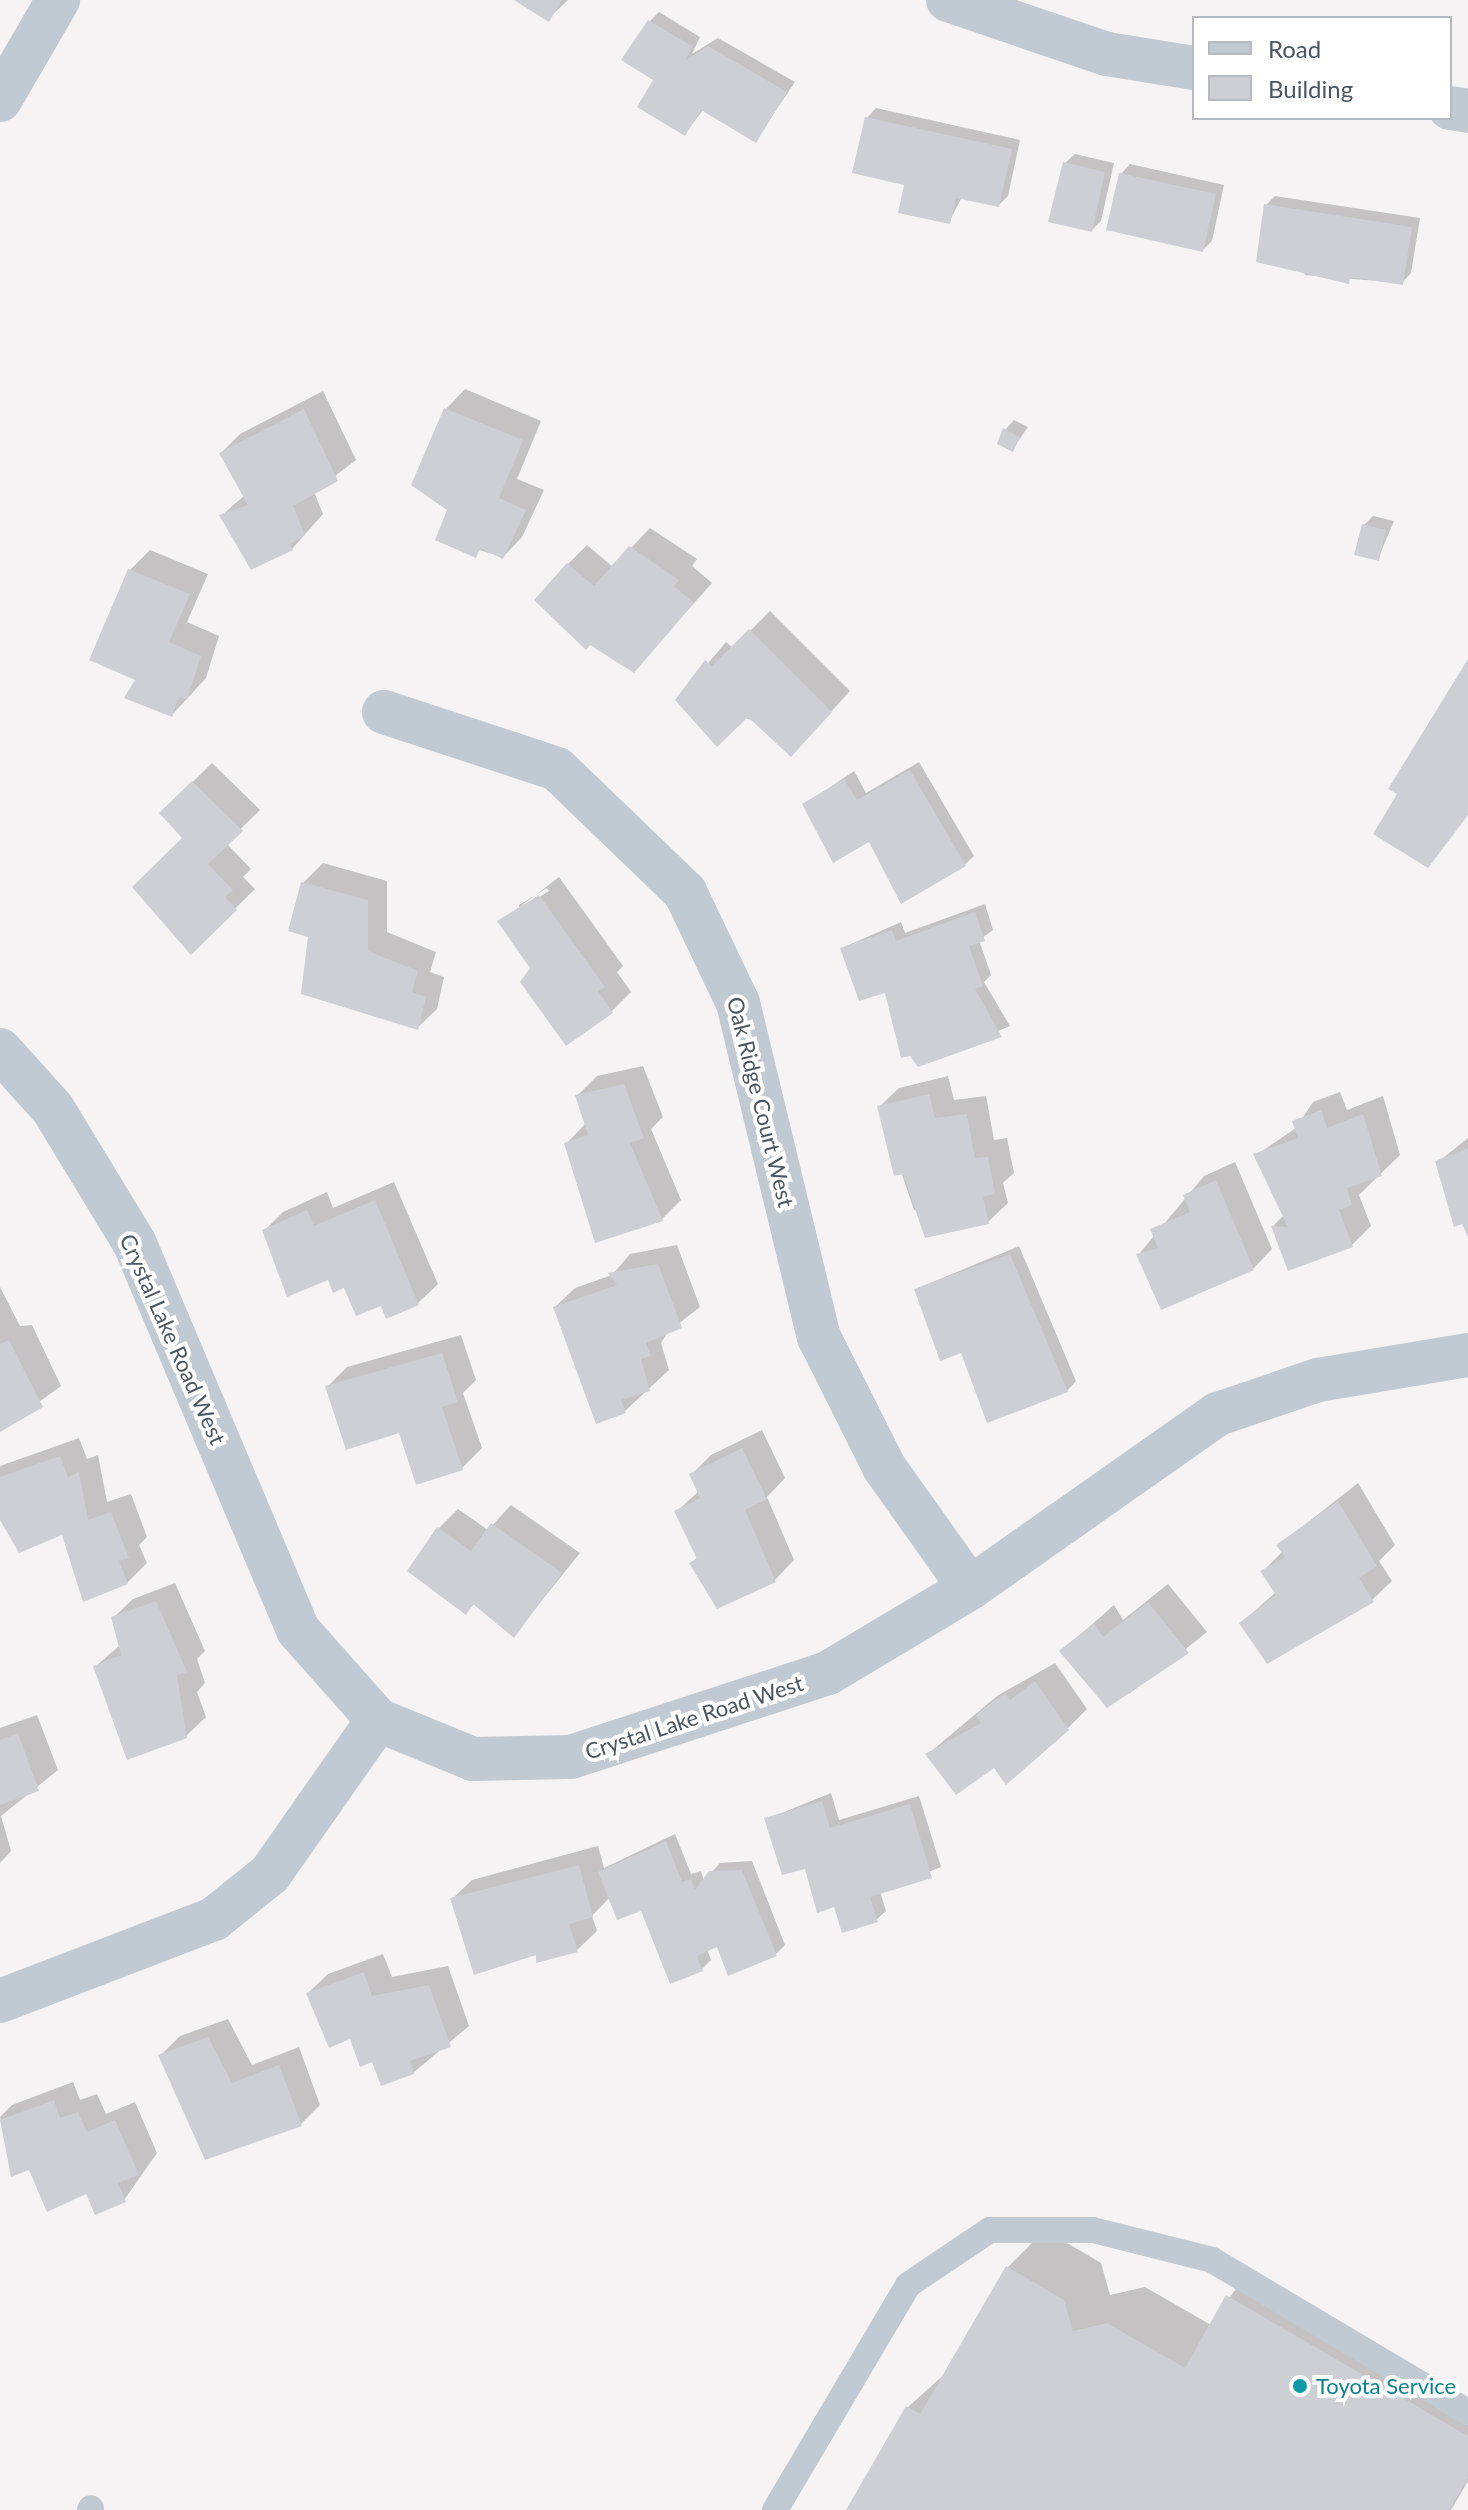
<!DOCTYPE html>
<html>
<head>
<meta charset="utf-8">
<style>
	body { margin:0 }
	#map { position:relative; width:1468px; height:2510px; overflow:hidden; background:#f5f3f3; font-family:Lato,sans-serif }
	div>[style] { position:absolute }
	.shadow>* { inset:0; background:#0003 }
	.building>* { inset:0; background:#cdcfd5 }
	.service>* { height:26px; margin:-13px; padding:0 13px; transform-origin:13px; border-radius:13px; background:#c1cad2 }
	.minor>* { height:44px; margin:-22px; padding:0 22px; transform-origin:22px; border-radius:22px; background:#c1cad2 }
	.tertiary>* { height:44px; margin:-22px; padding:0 22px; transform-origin:22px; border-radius:22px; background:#c1cad2 }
	.dots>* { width:22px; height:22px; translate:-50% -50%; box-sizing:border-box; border:4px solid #fff; border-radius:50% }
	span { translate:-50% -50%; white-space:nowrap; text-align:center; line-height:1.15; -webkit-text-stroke:8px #fff; paint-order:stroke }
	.street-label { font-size:22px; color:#4a5661 }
	.culture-label { font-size:22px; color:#0d838f }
	.left { translate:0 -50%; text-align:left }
	.legend { position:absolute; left:1192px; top:16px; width:260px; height:104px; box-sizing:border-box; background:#fff; border:2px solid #b7bbc0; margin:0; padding:10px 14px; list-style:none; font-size:24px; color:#4a5661 }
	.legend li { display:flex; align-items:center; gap:16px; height:40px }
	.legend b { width:40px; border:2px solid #b7bbc0 }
</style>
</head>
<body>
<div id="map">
	<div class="shadow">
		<i style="clip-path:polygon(518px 0,568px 0,548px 19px)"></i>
		<i style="clip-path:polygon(659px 12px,700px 37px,692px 54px,718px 38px,795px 82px,756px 140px,704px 109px,685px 133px,656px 80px,650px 21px)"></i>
		<i style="clip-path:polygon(876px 108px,1020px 140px,1008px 196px,999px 205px,962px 197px,949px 222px,906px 183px,867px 118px)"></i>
		<i style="clip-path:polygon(1075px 154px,1114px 163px,1101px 221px,1092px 230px,1065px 163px)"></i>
		<i style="clip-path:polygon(1130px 164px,1224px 185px,1212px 241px,1203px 250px,1121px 174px)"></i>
		<i style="clip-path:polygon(1275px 196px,1420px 218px,1411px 273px,1402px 283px,1305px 275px,1266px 205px)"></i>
		<i style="clip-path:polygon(465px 389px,541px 421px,517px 479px,544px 490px,522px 537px,503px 557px,438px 538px,449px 509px,446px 409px)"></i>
		<i style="clip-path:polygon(323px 391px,356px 460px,314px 492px,323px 514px,292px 549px,222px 515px,245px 495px,221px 453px,240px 434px)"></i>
		<i style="clip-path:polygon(1014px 420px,1028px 427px,1013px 449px,1005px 430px)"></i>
		<i style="clip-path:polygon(1373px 516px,1394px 521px,1378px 559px,1364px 525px)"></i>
		<i style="clip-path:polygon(650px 528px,697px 559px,692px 566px,712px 583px,634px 670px,590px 642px,568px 564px,587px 545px,613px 567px)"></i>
		<i style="clip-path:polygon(150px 550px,208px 574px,187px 622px,219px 636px,206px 678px,172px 715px,138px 679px,92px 659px,130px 570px)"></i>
		<i style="clip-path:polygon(770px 611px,850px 691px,810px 735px,677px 700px,726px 642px,733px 648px)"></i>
		<i style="clip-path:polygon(919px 762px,974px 856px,964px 865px,870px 839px,805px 804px,854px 771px,866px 793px)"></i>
		<i style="clip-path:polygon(212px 763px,260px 810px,226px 843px,251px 869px,243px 877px,255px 889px,191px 952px,185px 837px,161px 813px)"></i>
		<i style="clip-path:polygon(323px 863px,387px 881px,387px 932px,436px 952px,430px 972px,444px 977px,437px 1009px,417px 1028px,311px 935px,303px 883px)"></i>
		<i style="clip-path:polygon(evenodd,559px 877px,623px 966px,617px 972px,631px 992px,612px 1011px,532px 968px,500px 922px,559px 877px,547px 888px,549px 891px,519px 910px,519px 905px,547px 888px)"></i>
		<i style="clip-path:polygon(985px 904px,993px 930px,979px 940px,991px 975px,984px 982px,1010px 1026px,919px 1064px,886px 990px,842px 948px,901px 922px,905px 933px)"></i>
		<i style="clip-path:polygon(643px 1066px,663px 1117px,651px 1129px,681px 1200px,662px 1219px,566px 1144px,586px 1123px,578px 1095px,597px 1076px)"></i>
		<i style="clip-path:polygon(948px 1076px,954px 1100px,986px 1096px,994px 1140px,1007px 1138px,1014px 1173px,1003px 1183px,1008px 1203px,988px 1222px,914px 1210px,879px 1107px,899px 1088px)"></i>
		<i style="clip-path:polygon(1340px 1092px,1347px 1110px,1383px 1096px,1400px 1155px,1359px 1195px,1371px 1226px,1352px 1245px,1273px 1226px,1284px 1215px,1256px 1155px,1296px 1128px,1313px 1102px)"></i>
		<i style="clip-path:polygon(1468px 1138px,1468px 1232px,1438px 1162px)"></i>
		<i style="clip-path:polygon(1235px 1162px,1272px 1249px,1253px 1269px,1139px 1254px,1204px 1176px)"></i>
		<i style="clip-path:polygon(394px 1182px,438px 1284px,418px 1303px,382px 1303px,329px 1278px,264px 1231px,283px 1212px,327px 1192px,333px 1208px)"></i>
		<i style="clip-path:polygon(677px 1245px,700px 1307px,668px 1332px,661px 1343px,669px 1370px,625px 1411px,555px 1307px,575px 1288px,612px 1275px,630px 1254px)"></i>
		<i style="clip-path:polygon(1019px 1246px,1076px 1381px,1067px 1391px,916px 1289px)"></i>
		<i style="clip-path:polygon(0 1287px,20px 1326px,32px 1325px,61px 1386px,0 1430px)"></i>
		<i style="clip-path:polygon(461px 1335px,476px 1380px,463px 1393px,482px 1448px,462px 1468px,418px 1483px,400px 1430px,327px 1387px,347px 1367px)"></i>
		<i style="clip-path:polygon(762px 1430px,785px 1478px,767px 1497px,794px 1560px,775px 1580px,691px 1563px,698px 1557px,676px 1512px,699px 1491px,691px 1475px,711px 1455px)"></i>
		<i style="clip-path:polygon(79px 1438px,87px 1459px,98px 1455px,107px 1502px,131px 1494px,147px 1537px,139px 1545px,147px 1563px,127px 1583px,63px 1532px,0 1517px,0 1466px)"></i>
		<i style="clip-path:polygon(1358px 1483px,1395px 1545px,1379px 1561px,1392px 1581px,1372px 1600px,1241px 1623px,1276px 1592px,1262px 1572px,1283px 1551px,1279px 1545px)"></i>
		<i style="clip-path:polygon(511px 1505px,580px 1553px,514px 1635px,475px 1603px,466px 1613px,439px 1528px,458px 1509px,488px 1530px)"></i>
		<i style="clip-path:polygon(175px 1583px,205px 1651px,197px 1659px,205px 1683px,197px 1692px,206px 1717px,186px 1736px,95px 1667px,120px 1645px,113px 1618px,133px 1599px)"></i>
		<i style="clip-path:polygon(1168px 1584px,1207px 1632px,1129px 1694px,1062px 1651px,1114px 1605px,1123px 1620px)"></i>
		<i style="clip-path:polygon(1055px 1663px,1087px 1709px,1068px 1728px,995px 1765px,928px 1754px,997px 1696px)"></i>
		<i style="clip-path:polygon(37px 1715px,58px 1770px,1px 1816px,11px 1851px,0 1863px,0 1728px)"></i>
		<i style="clip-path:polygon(831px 1793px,839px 1820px,919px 1796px,941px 1867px,880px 1891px,886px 1911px,876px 1920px,835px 1905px,767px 1819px)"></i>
		<i style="clip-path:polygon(675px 1834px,691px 1874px,701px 1871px,704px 1881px,720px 1863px,752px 1861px,785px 1945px,776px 1954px,718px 1945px,707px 1949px,711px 1960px,702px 1969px,642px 1909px,610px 1897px,592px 1916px,597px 1931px,577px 1950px,538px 1952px,452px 1899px,472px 1880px,598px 1846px,604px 1868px)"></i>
		<i style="clip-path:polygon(383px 1954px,392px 1977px,448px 1966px,469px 2026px,413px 2073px,373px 2060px,308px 1993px,328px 1974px)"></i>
		<i style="clip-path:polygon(228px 2019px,252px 2065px,299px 2047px,320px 2105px,301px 2124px,161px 2055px,180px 2036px)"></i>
		<i style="clip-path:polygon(73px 2082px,80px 2100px,97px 2094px,106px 2114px,135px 2102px,157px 2153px,124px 2200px,30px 2168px,12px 2175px,0 2117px,12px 2105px)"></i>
		<i style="clip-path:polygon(1045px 2230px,1101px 2263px,1110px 2295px,1145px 2287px,1211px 2325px,1237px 2287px,1468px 2422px,1468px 2481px,1451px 2510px,848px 2510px,908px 2407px,947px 2372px,1008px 2267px)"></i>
	</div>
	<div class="building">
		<i style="clip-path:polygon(514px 0,562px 0,549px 22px)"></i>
		<i style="clip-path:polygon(648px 20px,692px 46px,686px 60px,708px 46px,787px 92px,756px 143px,701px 110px,685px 136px,637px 107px,653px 80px,621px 60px)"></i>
		<i style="clip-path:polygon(865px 117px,1012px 149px,999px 207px,956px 198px,950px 224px,898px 213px,904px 185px,852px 173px)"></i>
		<i style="clip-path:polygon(1063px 162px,1105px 172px,1092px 232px,1048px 222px)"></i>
		<i style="clip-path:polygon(1119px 173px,1216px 194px,1203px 252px,1106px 230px)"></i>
		<i style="clip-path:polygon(1264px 204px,1412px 227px,1403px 285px,1350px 277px,1349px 284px,1256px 262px)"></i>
		<i style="clip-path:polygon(444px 408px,523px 440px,499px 498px,526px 510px,503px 559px,480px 548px,476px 558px,435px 540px,447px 510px,411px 485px)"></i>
		<i style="clip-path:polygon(304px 409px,338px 481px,293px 506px,305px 535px,290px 544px,293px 550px,251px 570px,219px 515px,248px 505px,219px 453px)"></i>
		<i style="clip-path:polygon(1003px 428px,1020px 437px,1013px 452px,997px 444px)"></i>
		<i style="clip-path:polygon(1362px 524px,1386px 530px,1379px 561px,1354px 555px)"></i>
		<i style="clip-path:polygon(629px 546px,679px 580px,674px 586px,694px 603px,634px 673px,590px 645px,586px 650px,534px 600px,567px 563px,594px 586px)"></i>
		<i style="clip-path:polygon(128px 569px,190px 594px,169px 642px,201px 656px,187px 700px,179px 697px,172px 717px,124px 698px,135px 680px,89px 660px)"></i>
		<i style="clip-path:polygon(749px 629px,832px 712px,791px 757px,748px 717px,717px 747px,675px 700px,705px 660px,712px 666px)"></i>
		<i style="clip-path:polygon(1468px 659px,1468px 815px,1428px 868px,1373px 834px,1397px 794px,1388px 789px)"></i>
		<i style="clip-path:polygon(910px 770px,966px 866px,901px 904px,869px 842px,833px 863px,802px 804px,844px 779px,857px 800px)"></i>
		<i style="clip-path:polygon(192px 781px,243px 831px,208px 864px,233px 890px,225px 897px,237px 910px,191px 955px,132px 887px,182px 838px,159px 813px)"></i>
		<i style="clip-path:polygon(301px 882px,368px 900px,368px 951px,418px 971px,412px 992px,426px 997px,418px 1030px,301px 994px,308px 937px,288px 931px)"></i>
		<i style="clip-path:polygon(539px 895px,605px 987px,598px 991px,613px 1013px,566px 1046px,520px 982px,530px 968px,497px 921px)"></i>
		<i style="clip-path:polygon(975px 912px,985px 941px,969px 946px,983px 986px,975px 989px,1002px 1037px,918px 1067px,910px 1056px,901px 1058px,885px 993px,859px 1001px,840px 948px,892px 930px,896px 941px)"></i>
		<i style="clip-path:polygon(624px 1084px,644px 1138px,630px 1143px,663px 1221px,595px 1243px,564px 1143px,588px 1135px,575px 1095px)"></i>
		<i style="clip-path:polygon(929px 1094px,935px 1118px,967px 1114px,975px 1158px,988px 1157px,995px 1194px,983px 1197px,989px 1224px,925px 1238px,903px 1174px,894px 1176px,877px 1106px)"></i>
		<i style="clip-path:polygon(1321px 1110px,1327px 1128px,1363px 1114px,1382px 1176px,1347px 1188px,1352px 1205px,1339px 1210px,1353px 1247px,1288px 1271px,1271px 1226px,1288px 1227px,1253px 1154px,1298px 1138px,1292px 1121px)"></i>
		<i style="clip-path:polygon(1468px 1148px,1468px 1237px,1462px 1224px,1454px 1227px,1435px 1161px)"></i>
		<i style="clip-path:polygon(1216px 1180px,1254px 1270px,1161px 1310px,1136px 1254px,1158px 1248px,1150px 1229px,1190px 1212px,1183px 1195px)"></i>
		<i style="clip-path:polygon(375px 1200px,419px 1305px,386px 1319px,381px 1306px,356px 1316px,344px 1288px,333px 1293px,328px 1280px,287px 1297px,262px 1230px,307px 1210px,314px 1226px)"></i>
		<i style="clip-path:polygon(1010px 1254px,1068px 1392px,987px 1423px,961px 1353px,940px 1361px,914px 1289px)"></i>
		<i style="clip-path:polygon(658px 1264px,682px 1328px,646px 1343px,651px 1356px,641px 1359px,650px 1391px,621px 1400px,626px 1413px,596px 1424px,553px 1307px,617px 1285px,608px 1273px)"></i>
		<i style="clip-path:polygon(9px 1340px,43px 1407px,0 1432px,0 1344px)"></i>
		<i style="clip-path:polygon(442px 1353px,458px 1402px,442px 1407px,463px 1470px,416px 1485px,399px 1433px,346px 1450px,325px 1386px)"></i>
		<i style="clip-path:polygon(742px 1448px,767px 1499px,745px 1510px,776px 1582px,717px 1609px,689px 1563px,697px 1559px,674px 1511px,700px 1498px,689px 1474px)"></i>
		<i style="clip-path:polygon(60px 1456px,68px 1477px,79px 1472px,88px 1520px,111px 1512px,129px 1558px,119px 1561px,128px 1584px,83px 1602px,62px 1535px,19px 1553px,0 1520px,0 1477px)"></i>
		<i style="clip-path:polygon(1338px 1501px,1377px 1566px,1359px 1578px,1374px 1602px,1267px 1664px,1239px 1623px,1276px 1595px,1260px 1571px,1285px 1557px,1276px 1545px)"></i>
		<i style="clip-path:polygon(491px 1523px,562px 1573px,514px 1638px,473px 1604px,466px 1615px,407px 1571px,437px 1527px,471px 1551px)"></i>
		<i style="clip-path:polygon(156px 1601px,187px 1672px,177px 1675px,187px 1738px,127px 1760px,93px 1666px,121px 1655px,111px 1617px)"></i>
		<i style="clip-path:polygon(1148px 1602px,1189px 1653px,1107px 1708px,1059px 1651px,1094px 1623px,1103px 1637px)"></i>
		<i style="clip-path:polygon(1035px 1681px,1069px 1730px,1006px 1785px,994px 1768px,956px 1795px,925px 1754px,981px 1723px,975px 1715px,1005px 1693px,1010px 1700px)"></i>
		<i style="clip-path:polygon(18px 1733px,39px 1791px,0 1805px,0 1740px)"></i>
		<i style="clip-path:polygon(822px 1801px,830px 1828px,910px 1804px,932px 1878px,870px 1897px,878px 1922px,842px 1933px,834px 1907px,817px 1913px,805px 1869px,782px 1875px,764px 1818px)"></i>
		<i style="clip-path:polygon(666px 1841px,682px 1882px,691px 1879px,695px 1890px,709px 1871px,742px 1870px,777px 1956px,728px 1976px,717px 1947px,697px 1956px,703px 1971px,670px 1984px,641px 1911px,617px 1920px,598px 1872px)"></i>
		<i style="clip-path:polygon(579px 1865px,593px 1917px,569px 1924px,578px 1952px,536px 1963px,536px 1955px,474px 1975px,450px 1898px)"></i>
		<i style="clip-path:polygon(364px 1972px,372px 1996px,429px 1985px,451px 2047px,410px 2061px,414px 2074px,381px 2086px,372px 2062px,360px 2067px,350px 2039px,329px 2048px,306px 1993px)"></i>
		<i style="clip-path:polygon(208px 2037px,232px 2083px,279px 2065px,302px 2126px,205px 2160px,158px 2055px)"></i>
		<i style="clip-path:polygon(54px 2100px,60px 2118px,78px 2112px,87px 2132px,115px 2120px,139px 2175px,118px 2183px,126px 2202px,95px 2215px,86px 2194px,47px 2212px,29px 2170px,11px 2177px,0 2120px)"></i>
		<i style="clip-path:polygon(1006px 2266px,1064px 2300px,1073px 2331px,1107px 2323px,1185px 2368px,1226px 2295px,1468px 2436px,1468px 2478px,1449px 2510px,846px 2510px,906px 2406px,920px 2414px)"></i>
	</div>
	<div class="service">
		<i style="left:90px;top:2510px;width:2px;rotate:-63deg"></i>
		<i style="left:775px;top:2510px;width:261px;rotate:-59.4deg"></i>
		<i style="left:908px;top:2285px;width:99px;rotate:-33.9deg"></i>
		<i style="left:990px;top:2230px;width:103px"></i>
		<i style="left:1093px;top:2230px;width:123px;rotate:14.1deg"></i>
		<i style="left:1212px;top:2260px;width:298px;rotate:30.7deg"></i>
	</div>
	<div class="minor">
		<i style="left:948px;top:0;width:168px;rotate:18.8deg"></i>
		<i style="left:1107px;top:54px;width:88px;rotate:9.1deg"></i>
		<i style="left:1450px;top:108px;width:18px;rotate:9deg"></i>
		<i style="left:384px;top:712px;width:182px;rotate:18.2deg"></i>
		<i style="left:557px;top:769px;width:178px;rotate:43.9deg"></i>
		<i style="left:685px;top:892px;width:123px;rotate:64.5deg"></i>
		<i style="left:738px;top:1003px;width:344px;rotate:76.4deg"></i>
		<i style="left:819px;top:1337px;width:145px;rotate:63.4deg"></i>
		<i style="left:884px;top:1467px;width:148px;rotate:54.6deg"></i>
		<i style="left:0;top:1050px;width:79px;rotate:48.1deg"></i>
		<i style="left:53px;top:1109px;width:158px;rotate:58.7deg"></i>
		<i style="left:135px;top:1244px;width:419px;rotate:67.1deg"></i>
		<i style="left:298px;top:1630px;width:120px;rotate:48.4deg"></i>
		<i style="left:378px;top:1720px;width:103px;rotate:22.3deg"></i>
		<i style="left:473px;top:1759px;width:98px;rotate:-1.2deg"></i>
		<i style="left:571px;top:1757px;width:270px;rotate:-18.1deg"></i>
		<i style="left:828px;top:1673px;width:165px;rotate:-30.9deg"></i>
		<i style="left:970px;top:1588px;width:303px;rotate:-35.1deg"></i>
		<i style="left:1218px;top:1414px;width:106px;rotate:-18.8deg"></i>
		<i style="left:1318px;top:1380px;width:152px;rotate:-9.5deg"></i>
		<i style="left:0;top:2001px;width:229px;rotate:-21deg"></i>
		<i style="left:214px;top:1919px;width:72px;rotate:-38.8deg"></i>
		<i style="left:270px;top:1874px;width:188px;rotate:-55deg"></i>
	</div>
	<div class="tertiary">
		<i style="left:0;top:100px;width:116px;rotate:-59.9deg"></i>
	</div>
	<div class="dots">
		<i style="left:1300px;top:2386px;background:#0f9aa8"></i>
	</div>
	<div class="street-label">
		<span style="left:761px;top:1102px;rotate:76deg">Oak Ridge Court West</span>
		<span style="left:173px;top:1339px;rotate:66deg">Crystal Lake Road West</span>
		<span style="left:694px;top:1717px;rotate:-18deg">Crystal Lake Road West</span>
	</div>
	<div class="culture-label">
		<span class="left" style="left:1316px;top:2386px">Toyota Service</span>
	</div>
	<ul class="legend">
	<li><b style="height:10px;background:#c1cad2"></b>Road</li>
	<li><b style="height:22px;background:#cdcfd5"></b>Building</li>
	</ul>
</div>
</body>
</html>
